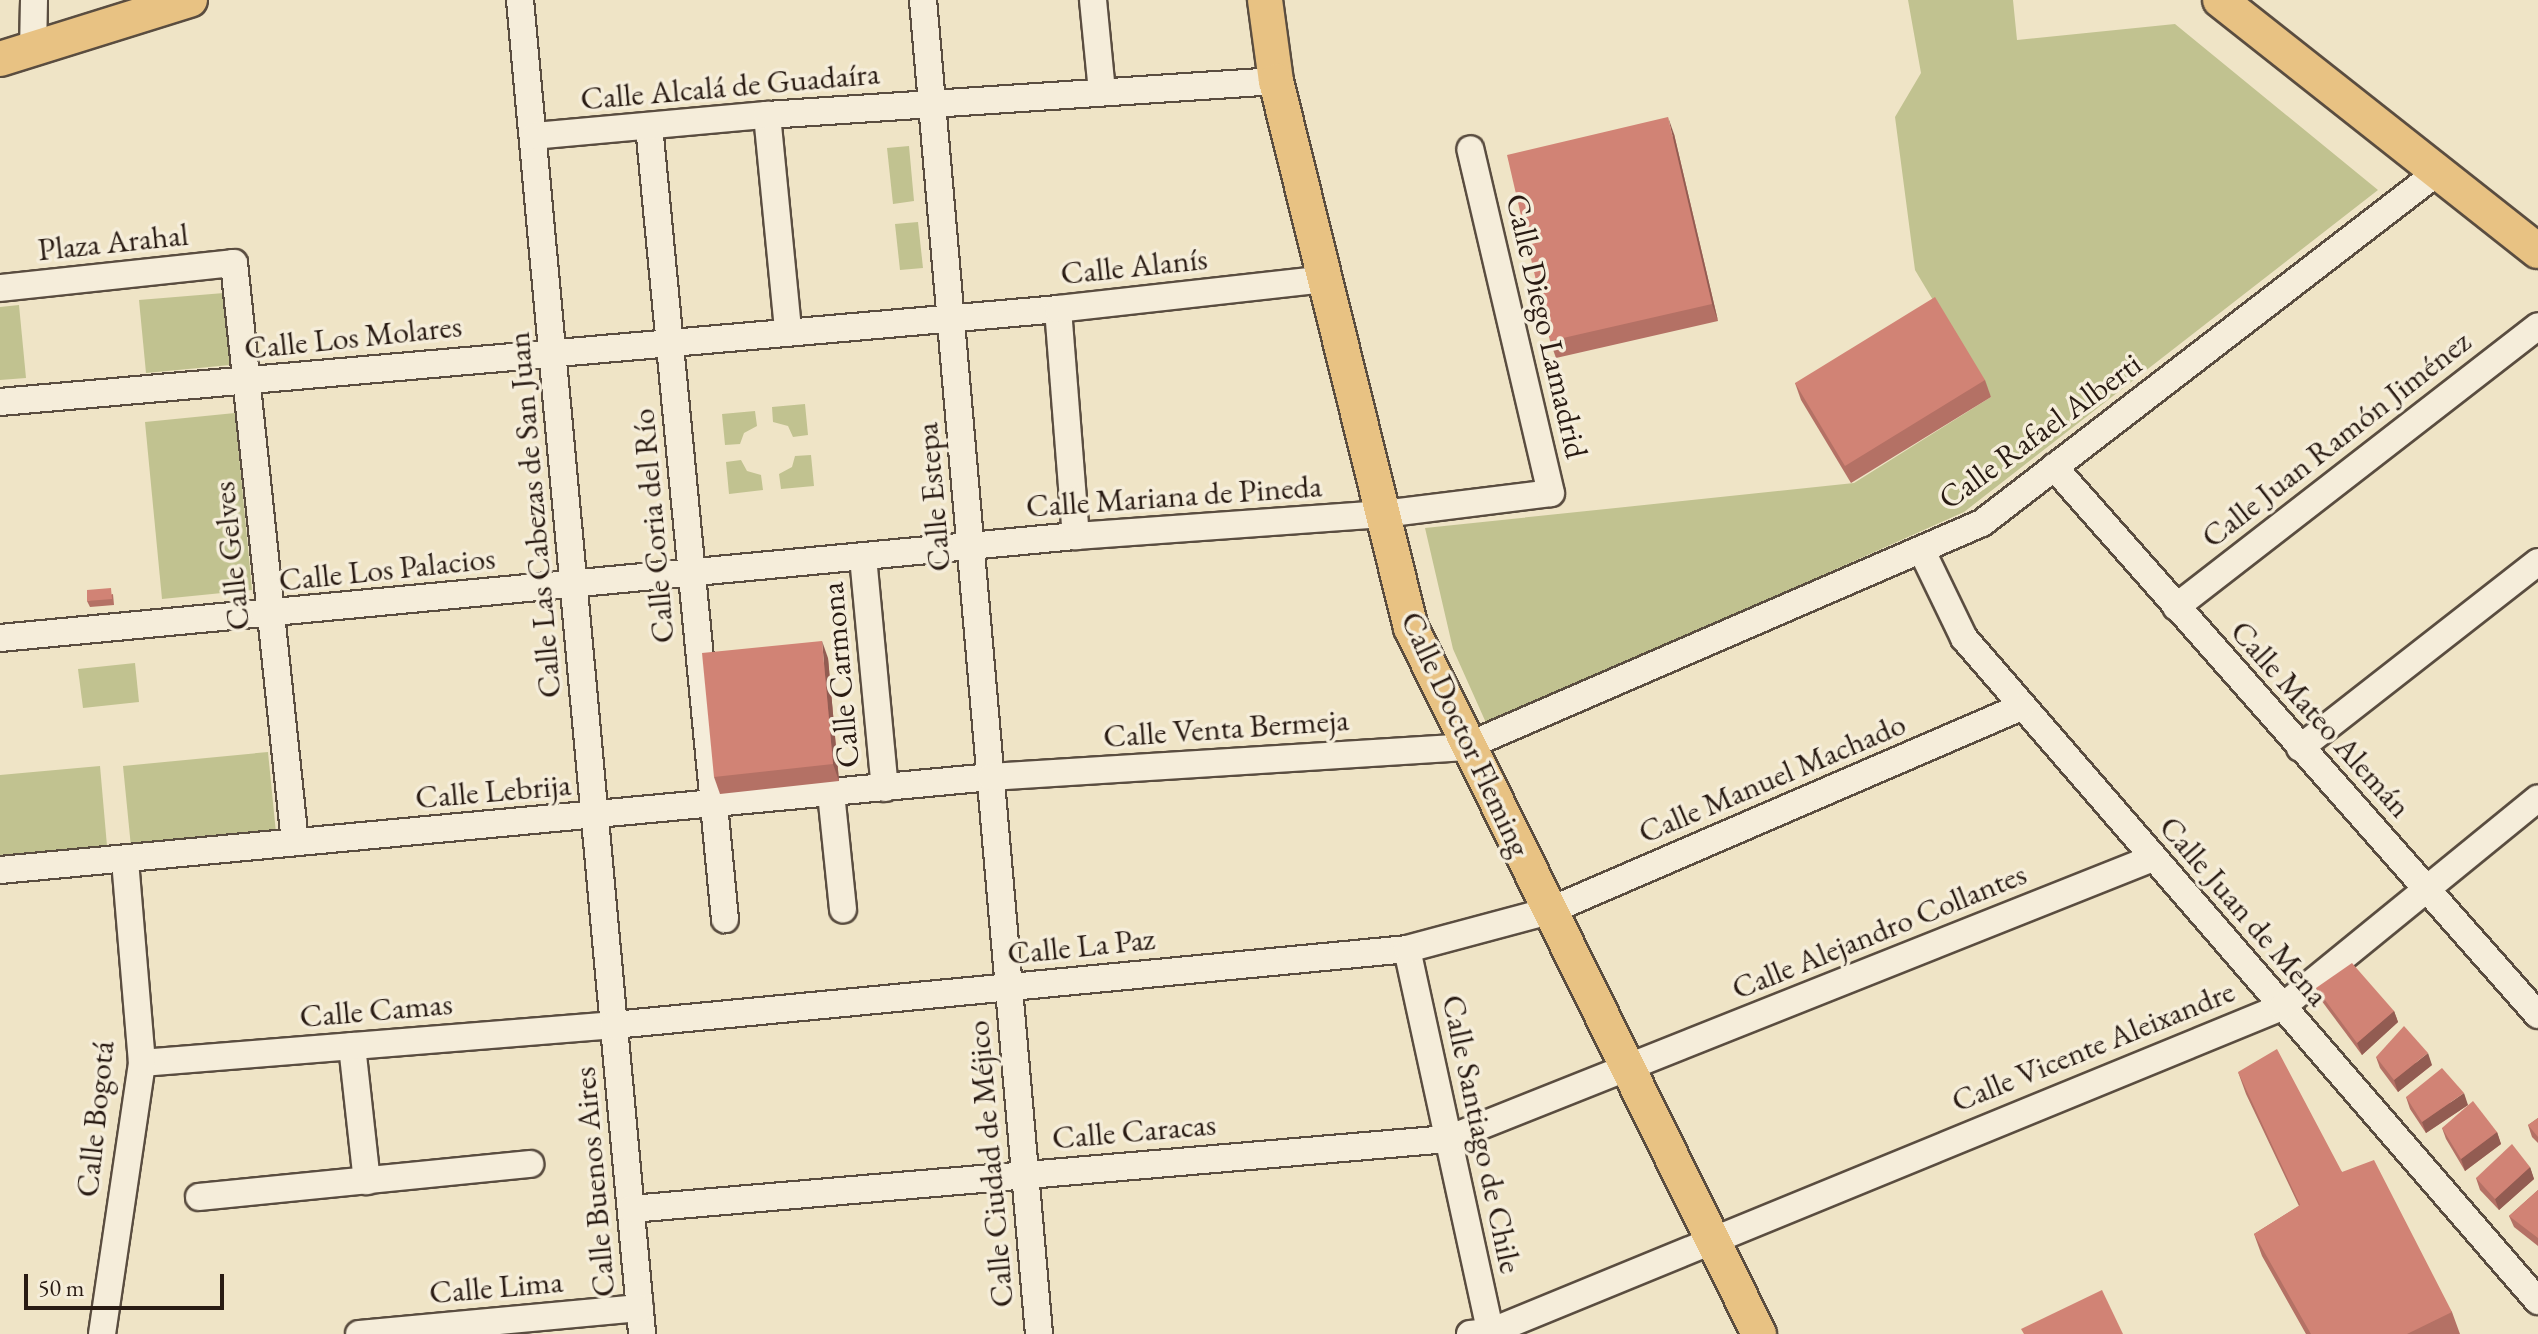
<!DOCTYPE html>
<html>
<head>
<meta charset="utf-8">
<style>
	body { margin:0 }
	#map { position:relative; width:2538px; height:1334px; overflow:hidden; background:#efe4c6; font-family:"EB Garamond",serif }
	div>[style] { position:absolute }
	.green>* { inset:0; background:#c1c290 }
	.roads { filter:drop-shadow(2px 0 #5a4d40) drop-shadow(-2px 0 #5a4d40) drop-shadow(0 2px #5a4d40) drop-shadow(0 -2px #5a4d40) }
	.minor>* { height:26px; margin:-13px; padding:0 13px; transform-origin:13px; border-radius:13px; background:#f5edda }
	.major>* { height:34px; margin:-17px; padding:0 17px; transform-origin:17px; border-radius:17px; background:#e8c283 }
	.wall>* { inset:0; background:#b47165 }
	.shaded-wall>* { inset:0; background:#925c52 }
	.building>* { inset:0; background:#d18375 }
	span { translate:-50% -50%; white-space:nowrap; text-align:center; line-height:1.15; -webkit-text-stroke:7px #f5edda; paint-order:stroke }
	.street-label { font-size:32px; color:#291b13 }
	.scale { position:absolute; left:24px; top:1274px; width:200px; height:36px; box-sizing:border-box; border:4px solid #291b13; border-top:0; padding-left:10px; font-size:24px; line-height:28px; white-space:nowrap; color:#291b13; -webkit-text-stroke:6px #f5edda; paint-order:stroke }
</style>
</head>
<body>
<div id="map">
	<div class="green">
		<i style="clip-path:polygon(1908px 0,2013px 0,2017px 40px,2175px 24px,2378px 190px,1964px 512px,1487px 725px,1453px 649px,1425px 528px,1854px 483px,1991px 397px,1915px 270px,1895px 117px,1921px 73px)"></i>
		<i style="clip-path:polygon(909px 146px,914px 201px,893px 204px,887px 148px)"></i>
		<i style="clip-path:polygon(918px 222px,923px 268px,900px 270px,895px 224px)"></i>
		<i style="clip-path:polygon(224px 293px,230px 365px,146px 373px,139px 300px)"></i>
		<i style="clip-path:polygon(19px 305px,26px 378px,0 380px,0 307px)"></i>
		<i style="clip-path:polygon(805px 404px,808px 435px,793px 437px,788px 426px,773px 422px,772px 407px)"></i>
		<i style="clip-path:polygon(755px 411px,757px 426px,744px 433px,740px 444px,725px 445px,722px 414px)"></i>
		<i style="clip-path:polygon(235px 413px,252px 590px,162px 599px,145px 422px)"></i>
		<i style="clip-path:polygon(811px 455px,814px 486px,781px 489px,779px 474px,792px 467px,795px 456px)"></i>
		<i style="clip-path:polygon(741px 460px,747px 471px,761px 475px,763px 490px,729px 494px,726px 462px)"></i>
		<i style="clip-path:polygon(135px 663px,139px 702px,83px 708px,78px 669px)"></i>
		<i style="clip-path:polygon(268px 752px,276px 833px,131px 847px,123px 766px)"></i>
		<i style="clip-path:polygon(100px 766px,107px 846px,0 855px,0 775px)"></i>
	</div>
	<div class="roads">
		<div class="minor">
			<i style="left:520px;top:0;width:1340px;rotate:84.77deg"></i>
			<i style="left:923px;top:0;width:1339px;rotate:85.03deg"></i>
			<i style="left:1093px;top:0;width:91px;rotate:84.4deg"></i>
			<i style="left:33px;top:52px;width:52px;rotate:-88.9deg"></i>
			<i style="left:767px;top:115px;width:217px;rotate:84.4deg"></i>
			<i style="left:649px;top:126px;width:797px;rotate:84.53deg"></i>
			<i style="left:534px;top:136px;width:234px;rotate:-5.2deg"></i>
			<i style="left:767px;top:115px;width:510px;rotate:-3.82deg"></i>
			<i style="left:0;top:288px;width:235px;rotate:-6.1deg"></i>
			<i style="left:234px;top:263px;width:582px;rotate:83.99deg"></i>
			<i style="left:1058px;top:309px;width:228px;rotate:85.5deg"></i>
			<i style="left:0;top:402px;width:1062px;rotate:-5.02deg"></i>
			<i style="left:1058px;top:309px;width:269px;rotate:-6.4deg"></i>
			<i style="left:2054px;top:467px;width:731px;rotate:48.55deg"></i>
			<i style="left:1922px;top:551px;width:97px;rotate:64.2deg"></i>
			<i style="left:1964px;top:638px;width:877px;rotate:49.12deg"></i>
			<i style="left:863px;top:557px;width:232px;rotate:84.6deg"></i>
			<i style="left:2176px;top:607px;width:458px;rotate:-37.8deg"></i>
			<i style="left:0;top:638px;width:1081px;rotate:-5.42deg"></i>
			<i style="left:1076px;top:536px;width:308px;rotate:-4.1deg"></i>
			<i style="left:1383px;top:514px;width:169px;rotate:-7.1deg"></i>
			<i style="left:1551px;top:493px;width:353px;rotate:-103.2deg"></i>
			<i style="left:2300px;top:748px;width:302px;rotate:-38deg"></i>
			<i style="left:831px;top:793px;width:117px;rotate:84.1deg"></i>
			<i style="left:0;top:870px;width:995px;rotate:-5.36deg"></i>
			<i style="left:991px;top:777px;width:475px;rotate:-3.6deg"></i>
			<i style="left:1465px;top:747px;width:563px;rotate:-23.43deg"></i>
			<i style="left:1982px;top:523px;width:572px;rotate:-37.61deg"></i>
			<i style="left:1407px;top:949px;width:394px;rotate:77.7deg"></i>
			<i style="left:352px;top:1046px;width:136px;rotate:83.7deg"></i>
			<i style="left:142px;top:1063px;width:474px;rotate:-4.6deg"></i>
			<i style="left:614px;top:1025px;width:797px;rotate:-5.47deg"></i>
			<i style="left:1407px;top:949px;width:147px;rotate:-15deg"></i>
			<i style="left:1549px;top:911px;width:514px;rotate:-23.37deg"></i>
			<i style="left:199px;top:1197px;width:333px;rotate:-5.7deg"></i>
			<i style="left:631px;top:1209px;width:820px;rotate:-4.9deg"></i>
			<i style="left:1448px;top:1139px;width:759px;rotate:-21.73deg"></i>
			<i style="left:102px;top:1334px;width:274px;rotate:-81.6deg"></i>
			<i style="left:142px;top:1063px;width:202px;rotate:-94.8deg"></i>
			<i style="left:359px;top:1334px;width:282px;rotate:-5.3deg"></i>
			<i style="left:1470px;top:1334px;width:20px;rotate:-6deg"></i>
			<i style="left:1490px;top:1332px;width:856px;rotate:-22.31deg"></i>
			<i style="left:2282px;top:1007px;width:330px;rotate:-39.2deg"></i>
		</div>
		<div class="major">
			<i style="left:1265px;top:0;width:82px;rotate:82.3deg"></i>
			<i style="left:1276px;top:81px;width:563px;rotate:76.14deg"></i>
			<i style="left:1411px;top:628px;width:787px;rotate:63.76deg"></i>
			<i style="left:2220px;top:0;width:405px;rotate:38.3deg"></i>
			<i style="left:0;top:59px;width:199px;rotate:-17.3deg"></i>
		</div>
	</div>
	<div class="wall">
		<i style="clip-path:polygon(1674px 134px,1718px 321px,1556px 358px,1550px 341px)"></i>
		<i style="clip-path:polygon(1985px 380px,1991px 397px,1851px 483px,1801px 400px,1795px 383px)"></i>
		<i style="clip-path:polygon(113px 594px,114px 605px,90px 607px,87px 601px)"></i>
		<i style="clip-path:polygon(828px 658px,839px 781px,720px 794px,714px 777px)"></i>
		<i style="clip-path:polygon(2316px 988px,2394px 1011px,2398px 1022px,2362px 1055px,2321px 1000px)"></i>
		<i style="clip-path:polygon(2376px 1057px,2432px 1065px,2398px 1092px,2380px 1068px)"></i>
		<i style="clip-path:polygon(2238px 1072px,2342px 1172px,2452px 1312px,2460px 1334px,2306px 1334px,2262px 1256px,2254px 1234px,2299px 1206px,2246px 1094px)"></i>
		<i style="clip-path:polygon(2406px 1097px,2468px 1105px,2426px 1133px,2410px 1109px)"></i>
		<i style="clip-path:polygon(2538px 1118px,2538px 1143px,2532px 1137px,2528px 1125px)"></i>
		<i style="clip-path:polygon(2442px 1128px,2497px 1132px,2501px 1144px,2465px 1171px,2446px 1139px)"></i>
		<i style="clip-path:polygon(2530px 1167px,2534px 1179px,2499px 1210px,2480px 1190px,2476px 1178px)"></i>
		<i style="clip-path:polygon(2538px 1190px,2538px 1246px,2514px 1227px,2509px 1216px)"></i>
	</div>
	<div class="shaded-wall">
		<i style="clip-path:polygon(1668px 117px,1674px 134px,1718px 321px,1712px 304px)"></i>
		<i style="clip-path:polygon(822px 641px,828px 658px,839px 781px,833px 764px)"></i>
		<i style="clip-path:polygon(2394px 1011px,2398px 1022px,2362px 1055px,2357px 1043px)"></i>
		<i style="clip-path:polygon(2428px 1053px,2432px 1065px,2398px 1092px,2394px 1080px)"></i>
		<i style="clip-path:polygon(2464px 1093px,2468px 1105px,2426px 1133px,2422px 1122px)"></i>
		<i style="clip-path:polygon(2497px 1132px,2501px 1144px,2465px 1171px,2461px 1159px)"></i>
		<i style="clip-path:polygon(2530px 1167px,2534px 1179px,2499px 1210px,2495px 1199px)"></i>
	</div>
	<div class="building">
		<i style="clip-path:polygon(1668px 117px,1712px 304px,1550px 341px,1507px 155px)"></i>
		<i style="clip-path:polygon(1935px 297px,1985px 380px,1845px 466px,1795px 383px)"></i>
		<i style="clip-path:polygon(111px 588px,112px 599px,87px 601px,87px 590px)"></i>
		<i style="clip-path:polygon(822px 641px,833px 764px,714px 777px,702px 653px)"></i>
		<i style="clip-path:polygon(2352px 963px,2394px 1011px,2357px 1043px,2316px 988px)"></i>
		<i style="clip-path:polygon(2404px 1026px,2428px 1053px,2394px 1080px,2376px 1057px)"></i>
		<i style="clip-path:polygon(2277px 1049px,2342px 1172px,2374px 1160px,2452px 1312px,2407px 1334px,2311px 1334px,2254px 1234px,2300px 1205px,2238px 1072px)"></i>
		<i style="clip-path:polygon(2442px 1068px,2464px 1093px,2422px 1122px,2406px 1097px)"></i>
		<i style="clip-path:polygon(2473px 1101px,2497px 1132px,2461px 1159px,2442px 1128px)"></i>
		<i style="clip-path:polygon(2538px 1118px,2538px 1137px,2528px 1125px)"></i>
		<i style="clip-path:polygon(2512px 1144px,2530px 1167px,2495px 1199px,2476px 1178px)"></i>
		<i style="clip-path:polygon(2538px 1190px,2538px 1238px,2509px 1216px)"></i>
		<i style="clip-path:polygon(2102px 1290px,2123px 1334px,2024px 1334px,2021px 1329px)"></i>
	</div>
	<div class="street-label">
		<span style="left:730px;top:86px;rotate:-5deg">Calle Alcalá de Guadaíra</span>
		<span style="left:113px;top:242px;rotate:-6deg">Plaza Arahal</span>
		<span style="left:1134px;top:266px;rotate:-6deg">Calle Alanís</span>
		<span style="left:1547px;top:326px;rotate:77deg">Calle Diego Lamadrid</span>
		<span style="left:353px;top:337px;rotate:-6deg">Calle Los Molares</span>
		<span style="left:2040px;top:431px;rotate:-36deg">Calle Rafael Alberti</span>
		<span style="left:2336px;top:439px;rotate:-38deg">Calle Juan Ramón Jiménez</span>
		<span style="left:1174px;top:496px;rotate:-4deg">Calle Mariana de Pineda</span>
		<span style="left:933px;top:497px;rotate:-95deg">Calle Estepa</span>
		<span style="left:534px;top:515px;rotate:-95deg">Calle Las Cabezas de San Juan</span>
		<span style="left:653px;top:526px;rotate:-95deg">Calle Coria del Río</span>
		<span style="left:231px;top:556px;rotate:-96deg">Calle Gelves</span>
		<span style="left:387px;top:569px;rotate:-6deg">Calle Los Palacios</span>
		<span style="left:840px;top:675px;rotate:-95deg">Calle Carmona</span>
		<span style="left:2321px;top:719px;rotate:48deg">Calle Mateo Alemán</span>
		<span style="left:1226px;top:728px;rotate:-4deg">Calle Venta Bermeja</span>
		<span style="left:1466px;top:734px;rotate:65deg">Calle Doctor Fleming</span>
		<span style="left:1772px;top:778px;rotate:-23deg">Calle Manuel Machado</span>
		<span style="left:493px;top:791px;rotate:-5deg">Calle Lebrija</span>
		<span style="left:2244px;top:911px;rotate:49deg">Calle Juan de Mena</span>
		<span style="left:1879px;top:931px;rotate:-22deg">Calle Alejandro Collantes</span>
		<span style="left:1081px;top:946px;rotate:-6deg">Calle La Paz</span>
		<span style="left:376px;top:1010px;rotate:-5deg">Calle Camas</span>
		<span style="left:2093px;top:1046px;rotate:-22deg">Calle Vicente Aleixandre</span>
		<span style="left:95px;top:1119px;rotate:-84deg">Calle Bogotá</span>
		<span style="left:1134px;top:1131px;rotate:-5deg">Calle Caracas</span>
		<span style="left:1482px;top:1134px;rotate:78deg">Calle Santiago de Chile</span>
		<span style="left:990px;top:1164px;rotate:-95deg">Calle Ciudad de Méjico</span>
		<span style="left:594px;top:1182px;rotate:-95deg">Calle Buenos Aires</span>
		<span style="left:496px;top:1287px;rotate:-5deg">Calle Lima</span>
	</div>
	<div class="scale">50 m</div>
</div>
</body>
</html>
